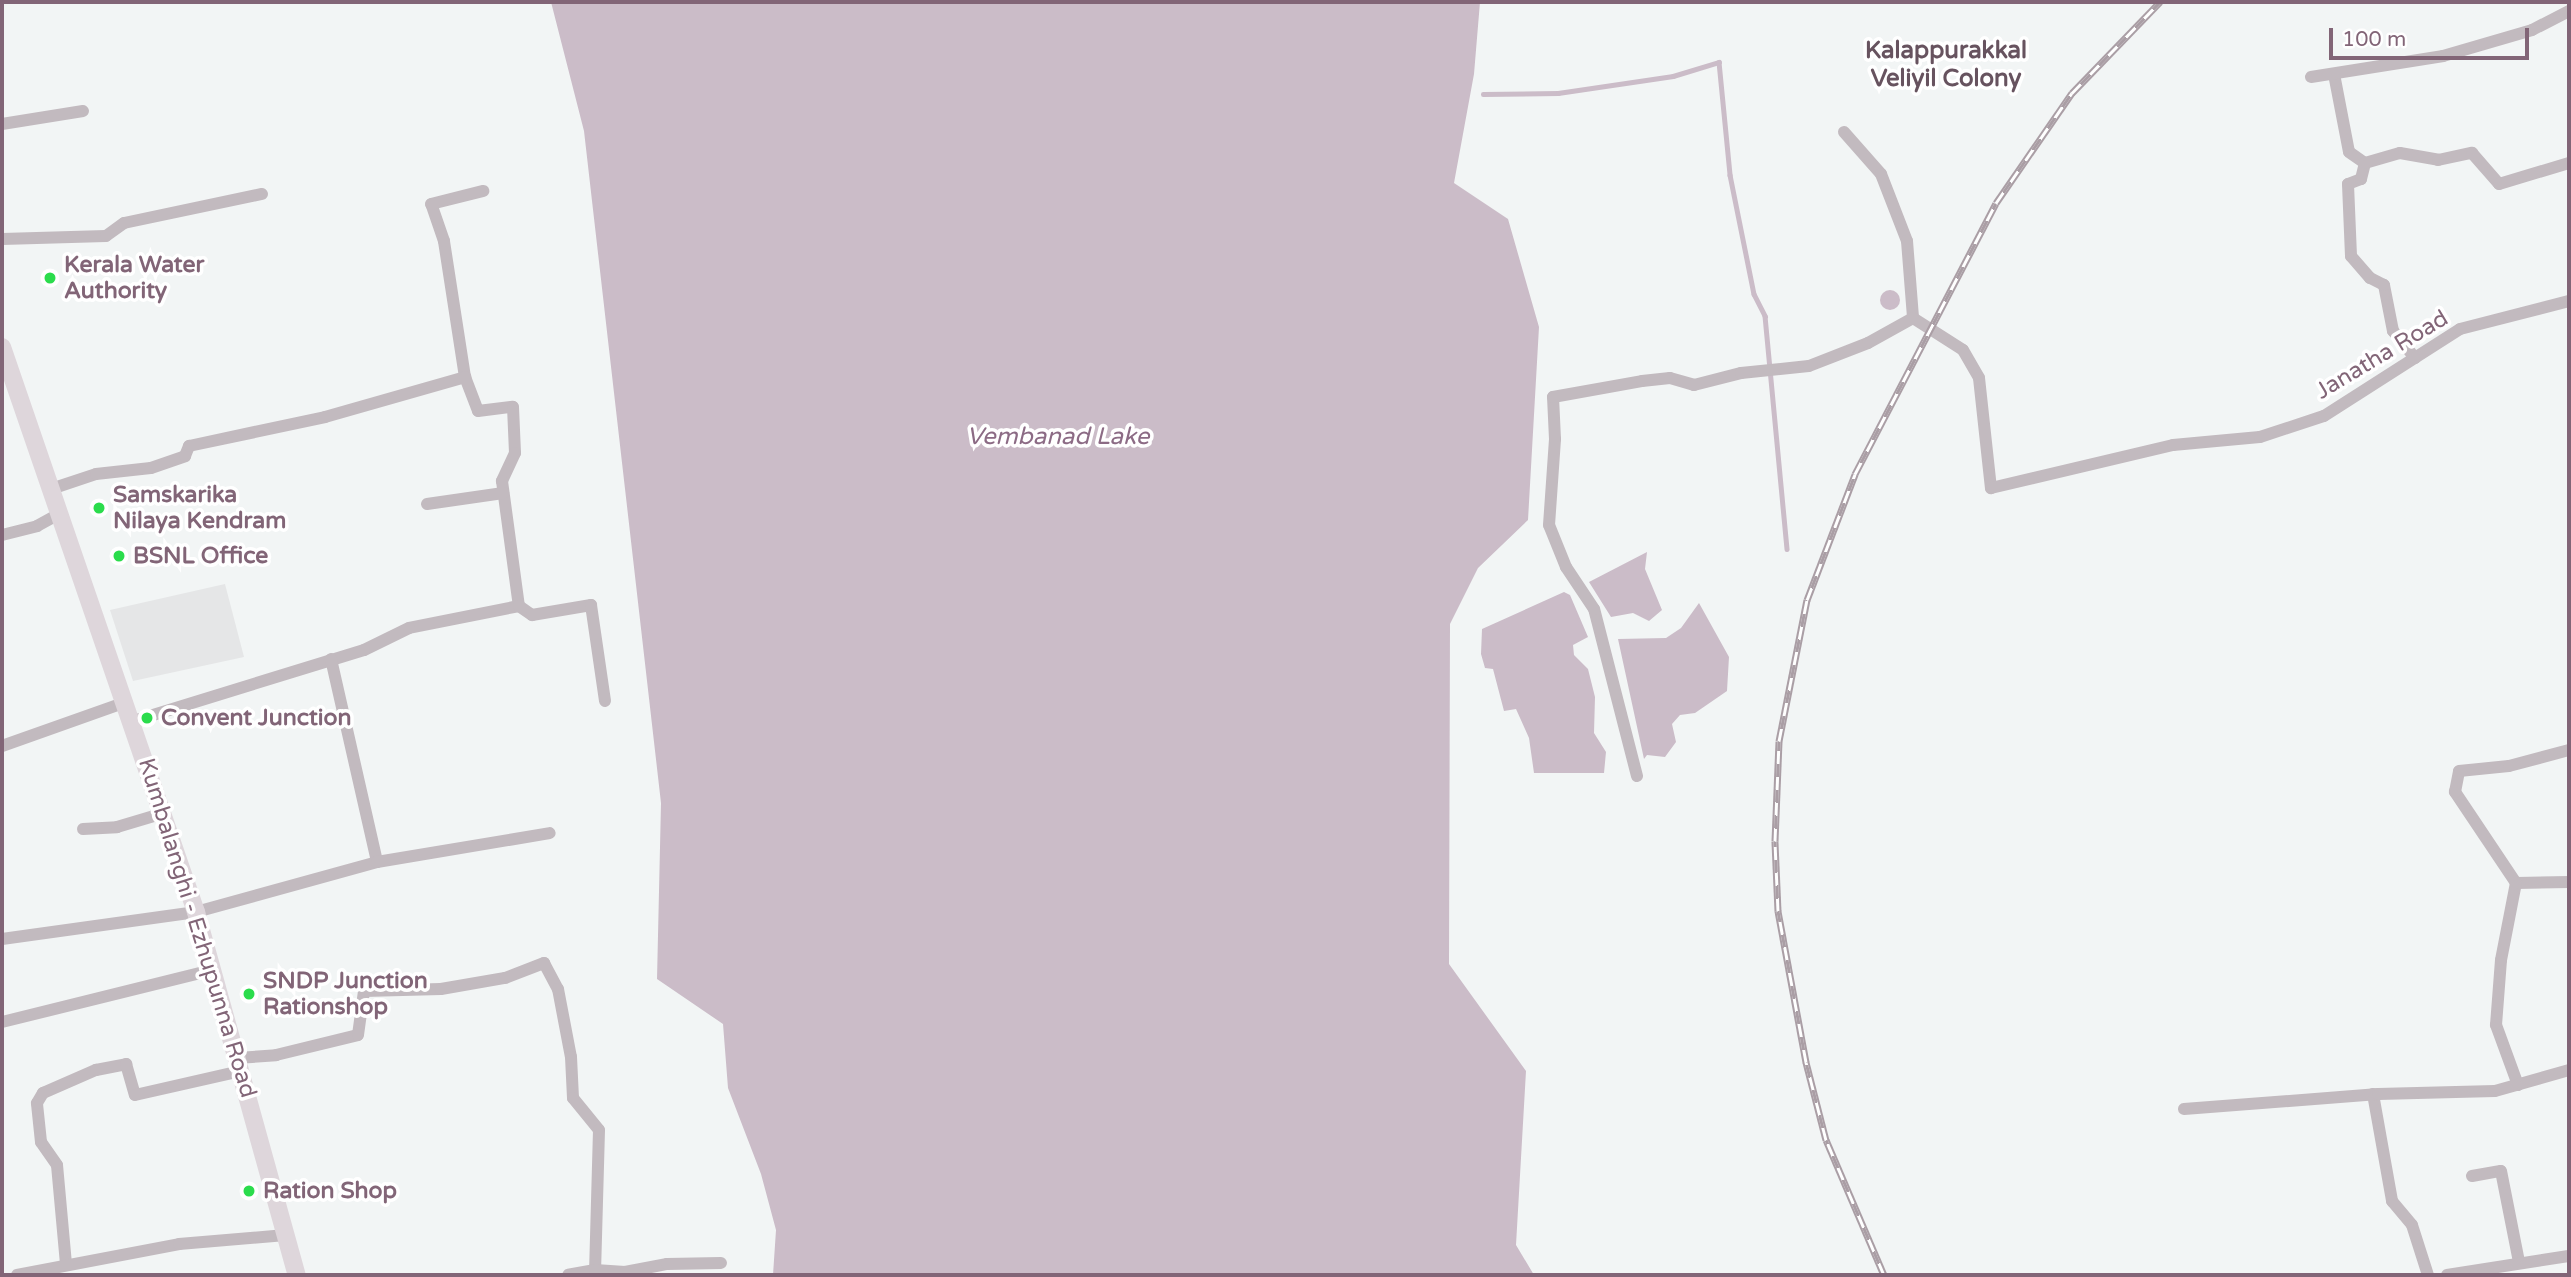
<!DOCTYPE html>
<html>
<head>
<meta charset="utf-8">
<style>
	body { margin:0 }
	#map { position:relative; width:2571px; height:1277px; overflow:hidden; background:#f2f5f5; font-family:"Varela Round",sans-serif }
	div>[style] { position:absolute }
	.built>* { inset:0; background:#e5e6e7 }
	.water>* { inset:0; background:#cbbcc8 }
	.round { border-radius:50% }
	.stream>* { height:4.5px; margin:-2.25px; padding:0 2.25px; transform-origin:2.25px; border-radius:2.25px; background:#cbbcc8 }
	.street>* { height:12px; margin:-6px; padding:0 6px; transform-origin:6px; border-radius:6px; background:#c2babf }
	.secondary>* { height:18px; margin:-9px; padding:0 9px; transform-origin:9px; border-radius:9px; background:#ded6db }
	.rail>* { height:7px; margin-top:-3.5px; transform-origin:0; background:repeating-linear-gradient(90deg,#fff 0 13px,#aa9ea5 0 26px); box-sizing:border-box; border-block:2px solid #aa9ea5 }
	.dots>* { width:19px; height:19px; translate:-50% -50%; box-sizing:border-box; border:4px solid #fff; border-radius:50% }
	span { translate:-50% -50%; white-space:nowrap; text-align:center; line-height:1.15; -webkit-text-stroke:7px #fff; paint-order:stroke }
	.poi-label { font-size:23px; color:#826577; font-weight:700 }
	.left { translate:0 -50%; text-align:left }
	.street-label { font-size:23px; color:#826577 }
	.neighbourhood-label { font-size:24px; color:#67535f; font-weight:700 }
	.water-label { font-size:24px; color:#8c6b85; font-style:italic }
	.frame { position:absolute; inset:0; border:4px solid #826577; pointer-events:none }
	.scale { position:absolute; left:2329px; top:28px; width:200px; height:32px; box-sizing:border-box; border:4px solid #826577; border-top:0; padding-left:9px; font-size:21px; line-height:24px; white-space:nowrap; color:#826577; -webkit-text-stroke:5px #fff; paint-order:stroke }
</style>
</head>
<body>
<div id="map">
	<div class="built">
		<i style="clip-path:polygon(225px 584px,244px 657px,133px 681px,110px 610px)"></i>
	</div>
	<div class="water">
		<i style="clip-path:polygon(551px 2px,1480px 2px,1474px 74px,1454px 183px,1508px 219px,1539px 327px,1528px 520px,1478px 568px,1450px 624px,1449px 964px,1526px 1071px,1516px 1245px,1534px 1275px,773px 1275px,776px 1230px,761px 1174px,728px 1088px,723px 1024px,657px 979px,661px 803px,584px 131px)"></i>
		<i class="round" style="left:1880px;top:290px;width:20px;height:20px"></i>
		<i style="clip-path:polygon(1647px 552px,1645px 569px,1662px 610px,1649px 621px,1633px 613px,1611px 617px,1589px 582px)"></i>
		<i style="clip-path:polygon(1564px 592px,1570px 595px,1588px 637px,1573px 645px,1574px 655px,1588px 669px,1595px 697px,1594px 733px,1606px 752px,1604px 773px,1534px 773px,1529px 738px,1516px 709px,1504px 711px,1493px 669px,1485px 668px,1481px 654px,1482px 629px)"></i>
		<i style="clip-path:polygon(1699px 603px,1729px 657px,1727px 691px,1695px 713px,1680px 715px,1672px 724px,1676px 742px,1665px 757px,1647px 755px,1644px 759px,1618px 639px,1666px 638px,1681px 628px)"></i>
	</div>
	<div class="stream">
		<i style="left:1483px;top:94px;width:75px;rotate:-0.8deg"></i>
		<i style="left:1558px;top:93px;width:116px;rotate:-8.4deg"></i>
		<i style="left:1673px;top:76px;width:48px;rotate:-16.9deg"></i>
		<i style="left:1719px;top:62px;width:114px;rotate:84.4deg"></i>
		<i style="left:1730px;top:175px;width:121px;rotate:78.6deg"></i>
		<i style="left:1754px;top:294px;width:25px;rotate:63deg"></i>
		<i style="left:1765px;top:316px;width:234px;rotate:84.6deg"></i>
	</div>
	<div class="street">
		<i style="left:2334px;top:74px;width:79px;rotate:79.1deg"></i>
		<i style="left:2349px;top:152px;width:19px;rotate:35deg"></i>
		<i style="left:2311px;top:77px;width:134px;rotate:-9deg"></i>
		<i style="left:2443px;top:56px;width:93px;rotate:-16.3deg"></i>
		<i style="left:2532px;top:30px;width:42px;rotate:-27.2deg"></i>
		<i style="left:2px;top:124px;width:82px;rotate:-9.1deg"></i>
		<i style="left:1844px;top:132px;width:56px;rotate:48.6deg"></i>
		<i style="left:1881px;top:174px;width:72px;rotate:68.8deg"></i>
		<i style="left:1907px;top:241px;width:77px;rotate:85.5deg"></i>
		<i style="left:1913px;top:318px;width:59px;rotate:32.6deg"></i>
		<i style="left:1963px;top:350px;width:32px;rotate:60deg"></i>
		<i style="left:1979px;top:378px;width:111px;rotate:83.8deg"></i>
		<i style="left:1991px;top:488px;width:187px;rotate:-13.3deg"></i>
		<i style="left:2173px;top:445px;width:87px;rotate:-5.3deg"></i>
		<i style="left:2260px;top:437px;width:67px;rotate:-18.2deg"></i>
		<i style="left:2324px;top:416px;width:161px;rotate:-32.6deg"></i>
		<i style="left:2460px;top:329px;width:113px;rotate:-14.4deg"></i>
		<i style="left:2px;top:239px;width:104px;rotate:-1.7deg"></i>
		<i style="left:106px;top:236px;width:22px;rotate:-36deg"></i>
		<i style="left:124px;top:223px;width:141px;rotate:-11.9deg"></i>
		<i style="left:2415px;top:358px;width:35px;rotate:-129deg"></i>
		<i style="left:2393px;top:331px;width:47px;rotate:-101.1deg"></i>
		<i style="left:2384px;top:285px;width:16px;rotate:-153deg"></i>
		<i style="left:2370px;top:278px;width:29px;rotate:-131deg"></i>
		<i style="left:2351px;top:256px;width:72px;rotate:-92.4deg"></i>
		<i style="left:2348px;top:184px;width:14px;rotate:-21deg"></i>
		<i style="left:2361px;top:179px;width:16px;rotate:-76deg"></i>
		<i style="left:2365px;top:163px;width:36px;rotate:-16deg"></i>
		<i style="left:2400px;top:153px;width:39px;rotate:10deg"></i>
		<i style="left:2438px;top:160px;width:35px;rotate:-12deg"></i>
		<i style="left:2472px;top:153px;width:41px;rotate:48.9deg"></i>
		<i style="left:2499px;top:184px;width:73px;rotate:-16.7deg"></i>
		<i style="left:465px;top:377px;width:138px;rotate:-98.8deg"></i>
		<i style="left:444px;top:241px;width:39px;rotate:-109deg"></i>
		<i style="left:431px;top:204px;width:54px;rotate:-14deg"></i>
		<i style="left:51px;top:489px;width:47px;rotate:-18.4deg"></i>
		<i style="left:96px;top:474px;width:55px;rotate:-6.2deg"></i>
		<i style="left:151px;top:468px;width:36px;rotate:-19deg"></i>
		<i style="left:185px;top:456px;width:11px;rotate:-68deg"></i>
		<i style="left:189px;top:446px;width:139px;rotate:-12deg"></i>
		<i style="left:325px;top:417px;width:146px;rotate:-15.9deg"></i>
		<i style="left:465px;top:377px;width:36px;rotate:69deg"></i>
		<i style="left:478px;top:411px;width:35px;rotate:-7deg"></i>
		<i style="left:513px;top:407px;width:46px;rotate:87.5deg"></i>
		<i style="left:515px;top:453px;width:31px;rotate:115deg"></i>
		<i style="left:502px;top:481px;width:126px;rotate:82.3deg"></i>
		<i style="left:519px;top:606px;width:112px;rotate:168.7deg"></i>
		<i style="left:409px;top:628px;width:50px;rotate:153.9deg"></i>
		<i style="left:364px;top:650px;width:242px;rotate:162.9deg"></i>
		<i style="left:427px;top:504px;width:77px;rotate:-8.2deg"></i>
		<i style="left:2px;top:535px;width:36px;rotate:-14deg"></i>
		<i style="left:37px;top:526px;width:26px;rotate:-29deg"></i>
		<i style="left:519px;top:606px;width:16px;rotate:35deg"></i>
		<i style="left:532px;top:615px;width:60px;rotate:-9.6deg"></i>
		<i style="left:591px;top:605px;width:97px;rotate:81.7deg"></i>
		<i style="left:331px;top:659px;width:208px;rotate:77.2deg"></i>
		<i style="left:2px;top:746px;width:132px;rotate:-19.5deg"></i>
		<i style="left:1637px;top:776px;width:172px;rotate:-104.4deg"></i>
		<i style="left:1594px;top:609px;width:50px;rotate:-123.7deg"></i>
		<i style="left:1566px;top:567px;width:45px;rotate:-112deg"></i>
		<i style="left:1549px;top:525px;width:86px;rotate:-86deg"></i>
		<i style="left:1555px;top:439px;width:42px;rotate:-92.7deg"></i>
		<i style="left:1553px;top:397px;width:90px;rotate:-10.2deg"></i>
		<i style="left:1642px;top:381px;width:28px;rotate:-6deg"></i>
		<i style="left:1670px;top:378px;width:25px;rotate:16deg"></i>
		<i style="left:1694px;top:385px;width:49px;rotate:-14.3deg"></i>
		<i style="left:1741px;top:373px;width:68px;rotate:-5.9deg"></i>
		<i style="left:1809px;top:366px;width:63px;rotate:-21.3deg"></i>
		<i style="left:1868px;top:343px;width:51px;rotate:-29.1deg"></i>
		<i style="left:83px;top:829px;width:34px;rotate:-3deg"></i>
		<i style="left:117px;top:827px;width:49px;rotate:-16.6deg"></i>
		<i style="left:2516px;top:883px;width:53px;rotate:-1.1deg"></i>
		<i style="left:2px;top:939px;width:196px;rotate:-7.9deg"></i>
		<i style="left:196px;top:912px;width:188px;rotate:-15.4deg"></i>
		<i style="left:377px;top:862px;width:175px;rotate:-9.5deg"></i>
		<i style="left:2px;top:1022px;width:216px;rotate:-13.9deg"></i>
		<i style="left:237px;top:1058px;width:39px;rotate:-4deg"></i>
		<i style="left:276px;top:1055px;width:84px;rotate:-13.7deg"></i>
		<i style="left:358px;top:1035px;width:44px;rotate:-82.2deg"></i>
		<i style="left:364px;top:991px;width:77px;rotate:-1.5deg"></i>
		<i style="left:441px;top:989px;width:65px;rotate:-9.8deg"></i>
		<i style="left:505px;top:978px;width:42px;rotate:-21deg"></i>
		<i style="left:544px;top:963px;width:30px;rotate:62deg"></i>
		<i style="left:558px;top:989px;width:69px;rotate:79.2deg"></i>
		<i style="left:571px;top:1057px;width:41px;rotate:87.2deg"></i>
		<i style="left:573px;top:1098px;width:41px;rotate:50.9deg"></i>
		<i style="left:599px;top:1130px;width:140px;rotate:91.6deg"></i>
		<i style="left:595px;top:1270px;width:27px;rotate:170deg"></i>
		<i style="left:2518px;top:1085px;width:64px;rotate:-110.1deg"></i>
		<i style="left:2496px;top:1025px;width:65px;rotate:-85.6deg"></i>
		<i style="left:2501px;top:960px;width:78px;rotate:-79deg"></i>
		<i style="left:2516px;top:883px;width:110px;rotate:-123.8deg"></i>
		<i style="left:2455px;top:792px;width:21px;rotate:-79deg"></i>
		<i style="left:2459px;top:771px;width:50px;rotate:-5.7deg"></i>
		<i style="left:2509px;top:766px;width:62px;rotate:-14.9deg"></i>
		<i style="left:2373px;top:1094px;width:109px;rotate:79.9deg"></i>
		<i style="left:2392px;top:1201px;width:31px;rotate:50deg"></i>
		<i style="left:2412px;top:1225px;width:52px;rotate:72.3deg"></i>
		<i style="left:2184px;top:1109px;width:195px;rotate:-4.4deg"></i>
		<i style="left:2378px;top:1094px;width:117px;rotate:-1.5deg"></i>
		<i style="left:2495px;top:1091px;width:77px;rotate:-15.8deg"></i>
		<i style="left:2472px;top:1176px;width:29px;rotate:-10deg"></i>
		<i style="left:2501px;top:1171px;width:93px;rotate:78.8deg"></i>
		<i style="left:66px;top:1264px;width:99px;rotate:-95.2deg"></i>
		<i style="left:57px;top:1165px;width:28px;rotate:-125deg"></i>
		<i style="left:41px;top:1142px;width:39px;rotate:-96deg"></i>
		<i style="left:37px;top:1103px;width:12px;rotate:-59deg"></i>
		<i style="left:43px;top:1093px;width:58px;rotate:-23.5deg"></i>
		<i style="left:96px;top:1070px;width:31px;rotate:-11deg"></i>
		<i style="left:126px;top:1064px;width:32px;rotate:74deg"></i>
		<i style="left:135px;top:1095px;width:109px;rotate:-12.8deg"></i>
		<i style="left:595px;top:1270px;width:30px;rotate:4deg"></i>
		<i style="left:625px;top:1272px;width:43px;rotate:-10.8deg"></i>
		<i style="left:667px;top:1264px;width:54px;rotate:-1.1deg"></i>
		<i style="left:17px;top:1275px;width:165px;rotate:-10.8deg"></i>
		<i style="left:179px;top:1244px;width:107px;rotate:-4.8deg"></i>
		<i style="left:2447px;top:1275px;width:123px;rotate:-8.9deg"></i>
	</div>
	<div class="secondary">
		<i style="left:2px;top:347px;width:597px;rotate:71.05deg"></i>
		<i style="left:196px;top:912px;width:377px;rotate:74.5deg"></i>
	</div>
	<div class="rail">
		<i style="left:1884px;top:1275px;width:147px;rotate:-113.2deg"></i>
		<i style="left:1826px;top:1140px;width:81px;rotate:-104.4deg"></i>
		<i style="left:1806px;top:1062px;width:154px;rotate:-100.5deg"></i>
		<i style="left:1778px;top:911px;width:70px;rotate:-92.5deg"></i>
		<i style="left:1775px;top:841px;width:100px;rotate:-87.7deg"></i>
		<i style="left:1779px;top:741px;width:144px;rotate:-78.8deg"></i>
		<i style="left:1807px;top:600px;width:135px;rotate:-69.1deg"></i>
		<i style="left:1855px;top:474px;width:305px;rotate:-62.5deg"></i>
		<i style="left:1996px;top:203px;width:134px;rotate:-55.4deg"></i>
		<i style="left:2072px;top:93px;width:127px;rotate:-46deg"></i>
	</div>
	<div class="dots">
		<i style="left:50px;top:278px;background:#2bdc4c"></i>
		<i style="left:99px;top:508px;background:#2bdc4c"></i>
		<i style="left:119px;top:556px;background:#2bdc4c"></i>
		<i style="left:147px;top:718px;background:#2bdc4c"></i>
		<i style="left:249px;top:994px;background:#2bdc4c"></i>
		<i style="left:249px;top:1191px;background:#2bdc4c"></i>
	</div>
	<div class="poi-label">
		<span class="left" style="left:64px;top:278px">Kerala Water<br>Authority</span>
		<span class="left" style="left:113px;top:508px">Samskarika<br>Nilaya Kendram</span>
		<span class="left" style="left:133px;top:556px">BSNL Office</span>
		<span class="left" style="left:161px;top:718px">Convent Junction</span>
		<span class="left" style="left:263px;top:994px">SNDP Junction<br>Rationshop</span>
		<span class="left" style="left:263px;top:1191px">Ration Shop</span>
	</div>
	<div class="street-label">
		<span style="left:2382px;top:355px;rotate:-31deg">Janatha Road</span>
		<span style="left:197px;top:928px;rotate:73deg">Kumbalanghi - Ezhupunna Road</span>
	</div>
	<div class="neighbourhood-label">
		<span style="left:1946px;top:65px">Kalappurakkal<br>Veliyil Colony</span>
	</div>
	<div class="water-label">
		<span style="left:1058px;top:437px">Vembanad Lake</span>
	</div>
	<div class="frame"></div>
	<div class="scale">100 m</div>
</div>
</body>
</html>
